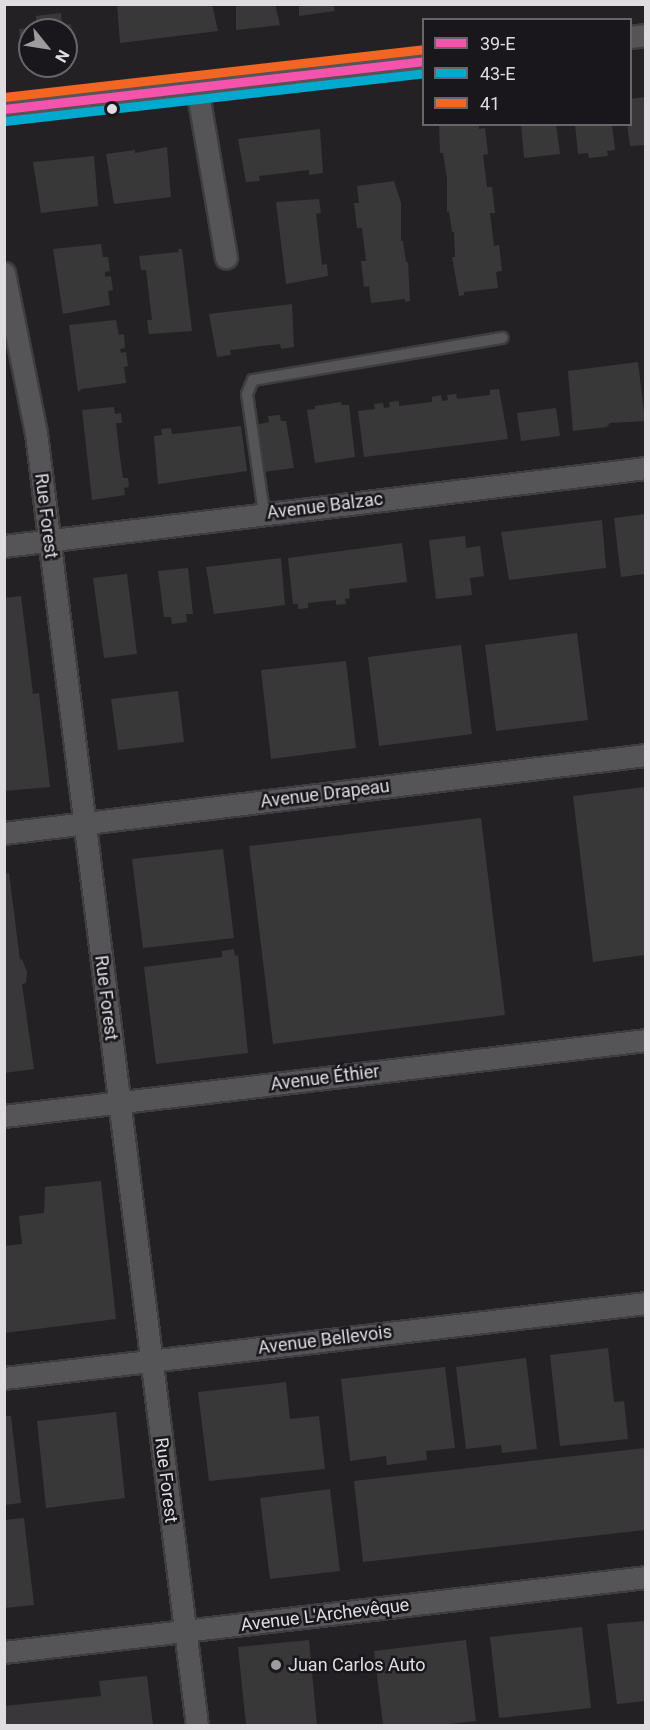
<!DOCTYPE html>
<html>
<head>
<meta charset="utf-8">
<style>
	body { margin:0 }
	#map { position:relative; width:650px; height:1730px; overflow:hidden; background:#232124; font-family:Roboto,sans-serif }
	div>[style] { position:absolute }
	.building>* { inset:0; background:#393838 }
	.roads { filter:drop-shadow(2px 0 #3e3d3f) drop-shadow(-2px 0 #3e3d3f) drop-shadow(0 2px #3e3d3f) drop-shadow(0 -2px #3e3d3f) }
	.lane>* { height:10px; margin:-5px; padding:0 5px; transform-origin:5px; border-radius:5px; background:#555456 }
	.street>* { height:21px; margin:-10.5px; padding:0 10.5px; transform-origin:10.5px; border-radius:10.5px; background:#555456 }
	.bus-1>* { height:9px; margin:-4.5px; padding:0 4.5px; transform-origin:4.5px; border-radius:4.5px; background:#f653ac }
	.bus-2>* { height:9px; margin:-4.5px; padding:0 4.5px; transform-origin:4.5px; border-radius:4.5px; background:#00a9ce }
	.bus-3>* { height:9px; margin:-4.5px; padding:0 4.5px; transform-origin:4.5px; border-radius:4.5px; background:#f26522 }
	.dots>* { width:16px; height:16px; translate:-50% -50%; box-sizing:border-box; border:3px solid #19171c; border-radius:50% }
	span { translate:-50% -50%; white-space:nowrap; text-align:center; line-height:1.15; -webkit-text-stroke:5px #19171c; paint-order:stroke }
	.street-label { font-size:18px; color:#dfdde0 }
	.poi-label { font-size:18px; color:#dfdde0 }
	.left { translate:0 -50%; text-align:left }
	.frame { position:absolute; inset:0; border:6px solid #dfdde0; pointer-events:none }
	.legend { position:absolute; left:422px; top:18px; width:210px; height:108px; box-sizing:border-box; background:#19171c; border:2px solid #68666a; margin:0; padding:8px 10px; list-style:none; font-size:18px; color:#dfdde0 }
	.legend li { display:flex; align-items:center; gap:12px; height:30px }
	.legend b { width:30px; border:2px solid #68666a }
	.north { position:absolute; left:18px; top:18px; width:60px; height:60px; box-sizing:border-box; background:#19171c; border:2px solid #68666a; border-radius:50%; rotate:120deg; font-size:16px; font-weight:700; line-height:24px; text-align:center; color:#dfdde0 }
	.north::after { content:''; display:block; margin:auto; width:21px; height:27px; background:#9d9b9e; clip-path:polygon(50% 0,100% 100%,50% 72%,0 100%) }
</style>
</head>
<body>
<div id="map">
	<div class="building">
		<i style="clip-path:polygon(117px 4px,212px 4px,218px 31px,120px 43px)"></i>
		<i style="clip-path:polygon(236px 4px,275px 4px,280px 25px,236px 30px)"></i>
		<i style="clip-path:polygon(299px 4px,333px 4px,335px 11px,299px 16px)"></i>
		<i style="clip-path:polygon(61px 13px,62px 25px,71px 24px,74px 56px,66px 57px,66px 30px,30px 30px,30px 61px,23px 62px,19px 29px,37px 28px,36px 16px)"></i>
		<i style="clip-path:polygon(645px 97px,645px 145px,630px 146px,627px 124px,632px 124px,630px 99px)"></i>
		<i style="clip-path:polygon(439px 124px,479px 124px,479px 129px,485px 128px,488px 154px,483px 155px,487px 187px,492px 187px,495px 213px,490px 213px,494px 246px,499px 245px,502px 271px,496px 272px,498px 288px,464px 292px,464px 295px,459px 296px,452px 257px,455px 257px,454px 232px,452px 232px,449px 211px,447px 212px,447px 178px,443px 153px,440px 153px)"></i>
		<i style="clip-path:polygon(521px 124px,556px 124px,560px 154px,524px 158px)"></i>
		<i style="clip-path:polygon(575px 124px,612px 124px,615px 150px,607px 151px,608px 156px,589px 158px,588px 153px,578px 154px)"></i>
		<i style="clip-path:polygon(320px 129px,323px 173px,309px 175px,309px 170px,259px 176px,260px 181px,246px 182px,238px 139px)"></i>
		<i style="clip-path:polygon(167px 147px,171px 197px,114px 204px,106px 154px,135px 150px,135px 153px)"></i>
		<i style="clip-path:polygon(94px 156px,98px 206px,41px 213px,33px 162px)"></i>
		<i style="clip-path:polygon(394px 181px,401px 203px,401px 241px,403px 241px,406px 262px,408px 262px,410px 301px,405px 302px,405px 299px,371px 303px,369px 286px,364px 287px,361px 261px,366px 261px,362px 228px,357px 228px,354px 203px,359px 203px,357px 186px)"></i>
		<i style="clip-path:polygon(319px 199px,321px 213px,316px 214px,319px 239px,322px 265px,327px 264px,328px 276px,286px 284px,276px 202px)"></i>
		<i style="clip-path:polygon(101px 244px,103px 257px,108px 257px,110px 271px,105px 272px,105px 277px,111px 276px,113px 290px,108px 291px,110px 305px,63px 314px,53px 249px)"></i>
		<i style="clip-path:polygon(178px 249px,182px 249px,192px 331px,149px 334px,147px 320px,152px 320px,146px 270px,141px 270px,139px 256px,179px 252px)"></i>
		<i style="clip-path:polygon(292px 304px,294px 347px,281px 349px,280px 344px,230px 350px,231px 355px,217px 357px,209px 314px)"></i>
		<i style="clip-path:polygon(116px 320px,119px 335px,124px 334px,125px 348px,120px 349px,121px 353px,126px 352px,128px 366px,124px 367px,126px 383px,82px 389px,78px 392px,69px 325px)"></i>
		<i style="clip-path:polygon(638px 362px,645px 421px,610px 423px,607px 427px,573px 431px,568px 371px)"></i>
		<i style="clip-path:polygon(499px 389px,508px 439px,364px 457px,358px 411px,375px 409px,374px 404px,383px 403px,384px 408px,390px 407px,389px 402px,399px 401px,399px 406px,432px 402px,432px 397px,441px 395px,442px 401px,448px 400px,447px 395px,456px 394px,457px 399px,490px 395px,490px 390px)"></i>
		<i style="clip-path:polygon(341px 402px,342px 405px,349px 405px,355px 457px,315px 463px,307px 410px,315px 409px,315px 406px)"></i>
		<i style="clip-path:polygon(114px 407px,115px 414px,121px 413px,122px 423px,116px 423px,119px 450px,123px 478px,128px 478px,129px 487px,124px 488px,125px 495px,92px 500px,82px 410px)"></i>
		<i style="clip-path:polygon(556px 408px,560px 436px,521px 441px,517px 413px)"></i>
		<i style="clip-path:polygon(280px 415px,281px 421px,286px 421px,294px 468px,263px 472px,255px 425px,269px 422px,268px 416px)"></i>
		<i style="clip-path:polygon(241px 426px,247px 471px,158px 484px,154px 436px,162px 435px,161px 429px,171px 428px,172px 434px,183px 433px)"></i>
		<i style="clip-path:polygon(645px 514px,645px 574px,621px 577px,614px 518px)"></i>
		<i style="clip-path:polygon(602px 520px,606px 568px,509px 580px,501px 532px)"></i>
		<i style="clip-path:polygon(465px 536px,466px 548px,480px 546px,484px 576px,470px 578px,472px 595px,436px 599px,429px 540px)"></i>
		<i style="clip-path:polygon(402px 543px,407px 582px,349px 589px,350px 598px,345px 599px,346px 604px,336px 605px,336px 600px,308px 603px,308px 608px,298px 609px,298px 604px,293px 604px,288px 558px)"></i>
		<i style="clip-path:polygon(281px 558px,285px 605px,214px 614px,206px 567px)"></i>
		<i style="clip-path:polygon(188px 568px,193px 614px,186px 614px,187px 622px,172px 624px,171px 617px,164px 617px,158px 571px)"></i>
		<i style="clip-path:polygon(127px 574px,137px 654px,104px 658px,93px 578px)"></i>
		<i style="clip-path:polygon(21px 596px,33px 694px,39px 693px,50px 787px,4px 791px,4px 598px)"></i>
		<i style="clip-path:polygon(577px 633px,588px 720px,496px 731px,485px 645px)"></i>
		<i style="clip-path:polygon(461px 645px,472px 734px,379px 746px,368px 657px)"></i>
		<i style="clip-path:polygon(346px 661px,356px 748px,271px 759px,261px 670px)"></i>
		<i style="clip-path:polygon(178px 691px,184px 742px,118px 750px,111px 699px)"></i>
		<i style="clip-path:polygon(645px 787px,645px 955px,593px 962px,573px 796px)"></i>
		<i style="clip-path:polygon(481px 818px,505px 1015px,273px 1044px,249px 846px)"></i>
		<i style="clip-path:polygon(223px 849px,234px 938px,143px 948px,132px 859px)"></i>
		<i style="clip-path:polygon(9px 873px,20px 960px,22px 959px,27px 972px,26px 983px,22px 984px,34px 1069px,4px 1073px,4px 874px)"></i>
		<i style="clip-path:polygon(234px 949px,235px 956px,238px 955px,248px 1053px,156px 1064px,144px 967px,222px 957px,222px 951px)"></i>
		<i style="clip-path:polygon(101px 1181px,116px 1319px,5px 1333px,5px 1246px,22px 1244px,19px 1216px,44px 1213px,45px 1187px)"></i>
		<i style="clip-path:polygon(608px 1348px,614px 1402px,624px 1401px,628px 1439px,560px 1446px,550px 1355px)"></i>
		<i style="clip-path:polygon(526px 1358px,537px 1449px,502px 1453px,501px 1445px,466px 1449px,456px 1367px)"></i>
		<i style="clip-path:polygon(445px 1367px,455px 1448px,426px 1451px,427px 1460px,387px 1465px,386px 1456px,350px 1461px,341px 1379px)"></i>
		<i style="clip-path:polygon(286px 1382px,290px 1419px,319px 1416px,325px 1469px,209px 1481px,198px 1392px)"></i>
		<i style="clip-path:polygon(116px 1412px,125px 1498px,46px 1508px,37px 1421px)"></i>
		<i style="clip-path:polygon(4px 1416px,11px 1416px,21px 1503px,4px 1505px)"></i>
		<i style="clip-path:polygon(645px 1448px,645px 1530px,363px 1562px,354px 1481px)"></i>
		<i style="clip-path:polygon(330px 1489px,340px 1571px,270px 1579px,260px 1498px)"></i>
		<i style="clip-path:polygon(24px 1518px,34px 1605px,4px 1608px,4px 1520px)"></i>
		<i style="clip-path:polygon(645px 1621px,645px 1701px,617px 1704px,607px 1624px)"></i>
		<i style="clip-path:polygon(582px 1627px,591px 1708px,499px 1718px,490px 1637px)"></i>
		<i style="clip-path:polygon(309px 1640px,317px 1725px,246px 1725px,238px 1647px)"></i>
		<i style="clip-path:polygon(466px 1640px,476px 1721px,441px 1725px,383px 1725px,374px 1651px)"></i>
		<i style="clip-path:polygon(147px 1676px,153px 1725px,4px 1725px,4px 1706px,101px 1696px,99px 1681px)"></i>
	</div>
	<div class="roads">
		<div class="lane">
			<i style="left:264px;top:513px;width:120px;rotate:-98.1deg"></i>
			<i style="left:247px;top:394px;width:15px;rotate:-67deg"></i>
			<i style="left:253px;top:380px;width:253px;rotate:-9.6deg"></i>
		</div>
		<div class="street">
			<i style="left:630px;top:37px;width:16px;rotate:-7deg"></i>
			<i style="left:197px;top:88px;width:172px;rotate:80.3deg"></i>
			<i style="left:4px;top:109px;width:423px;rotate:-6.5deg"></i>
			<i style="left:4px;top:273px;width:163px;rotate:78.7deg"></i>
			<i style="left:36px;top:433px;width:1303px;rotate:82.9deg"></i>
			<i style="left:4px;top:546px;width:647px;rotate:-6.93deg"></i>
			<i style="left:4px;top:833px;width:647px;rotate:-6.93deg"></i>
			<i style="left:4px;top:1116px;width:646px;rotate:-6.75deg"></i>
			<i style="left:4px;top:1378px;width:646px;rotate:-6.66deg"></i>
			<i style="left:4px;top:1652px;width:646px;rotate:-6.66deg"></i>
		</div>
	</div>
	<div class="bus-1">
		<i style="left:4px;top:109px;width:423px;rotate:-6.5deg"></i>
	</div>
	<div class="bus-2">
		<i style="left:5px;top:121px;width:422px;rotate:-6.5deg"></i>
	</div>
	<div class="bus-3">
		<i style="left:4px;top:97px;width:422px;rotate:-6.5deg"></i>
	</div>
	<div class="dots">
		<i style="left:112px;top:109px;background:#dfdde0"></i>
		<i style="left:276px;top:1665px;background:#9d9b9e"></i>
	</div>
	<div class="street-label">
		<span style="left:325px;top:506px;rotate:-7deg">Avenue Balzac</span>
		<span style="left:46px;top:516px;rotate:83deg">Rue Forest</span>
		<span style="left:325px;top:794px;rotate:-7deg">Avenue Drapeau</span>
		<span style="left:106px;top:998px;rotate:83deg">Rue Forest</span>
		<span style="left:325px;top:1078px;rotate:-7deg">Avenue Éthier</span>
		<span style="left:325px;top:1340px;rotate:-7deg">Avenue Bellevois</span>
		<span style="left:166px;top:1480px;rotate:83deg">Rue Forest</span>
		<span style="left:325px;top:1615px;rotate:-7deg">Avenue L'Archevêque</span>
	</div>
	<div class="poi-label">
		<span class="left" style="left:288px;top:1665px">Juan Carlos Auto</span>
	</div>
	<div class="frame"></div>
	<ul class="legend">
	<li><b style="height:8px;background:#f653ac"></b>39-E</li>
	<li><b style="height:8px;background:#00a9ce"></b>43-E</li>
	<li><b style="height:8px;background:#f26522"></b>41</li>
	</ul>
	<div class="north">N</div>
</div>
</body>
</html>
